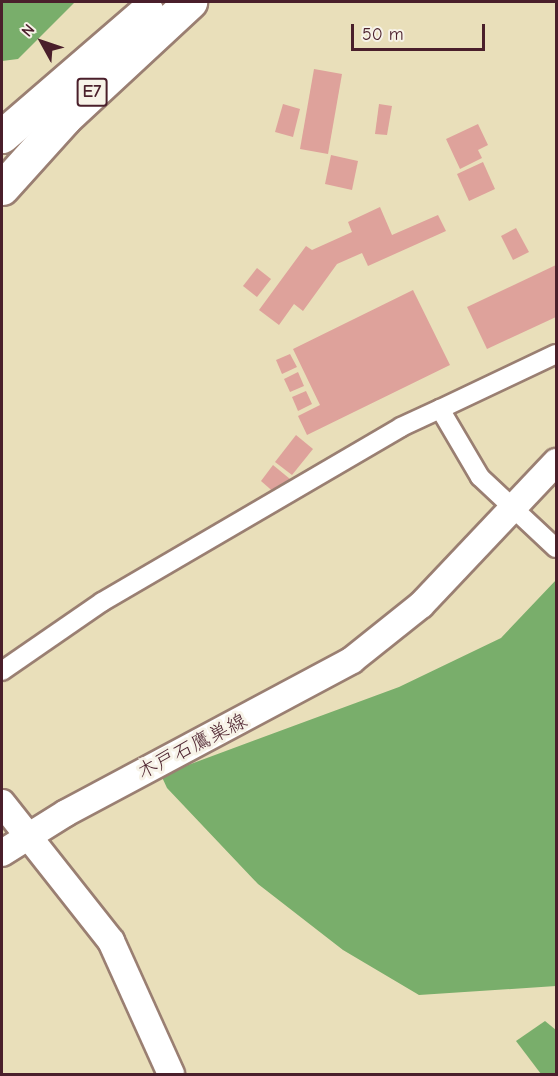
<!DOCTYPE html>
<html>
<head>
<meta charset="utf-8">
<style>
	body { margin:0 }
	#map { position:relative; width:558px; height:1076px; overflow:hidden; background:#e9dfba; font-family:"Comic Neue","Klee One",sans-serif }
	div>[style] { position:absolute }
	.forest>* { inset:0; background:#79ae6b }
	.building>* { inset:0; background:#dea29b }
	.roads { filter:drop-shadow(2px 0 #9a7f72) drop-shadow(-2px 0 #9a7f72) drop-shadow(0 2px #9a7f72) drop-shadow(0 -2px #9a7f72) }
	.street>* { height:18px; margin:-9px; padding:0 9px; transform-origin:9px; border-radius:9px; background:#fff }
	.secondary>* { height:26px; margin:-13px; padding:0 13px; transform-origin:13px; border-radius:13px; background:#fff }
	.highway>* { height:33px; margin:-16.5px; padding:0 16.5px; transform-origin:16.5px; border-radius:16.5px; background:#fff }
	span { translate:-50% -50%; white-space:nowrap; text-align:center; line-height:1.15; -webkit-text-stroke:6px #f7f3e8; paint-order:stroke }
	.shield-label span { padding:2px 4px; background:#f7f3e8; border:2px solid; border-radius:4px; -webkit-text-stroke-width:0 }
	.shield-label { font-size:18px; color:#4a1f2b; font-weight:700 }
	.street-label { font-size:20px; color:#4a1f2b }
	.frame { position:absolute; inset:0; border:3px solid #4a1f2b; pointer-events:none }
	.north { position:absolute; left:12px; top:12px; width:60px; height:60px; -webkit-text-stroke:4px #f7f3e8; paint-order:stroke; rotate:310deg; font-size:16px; font-weight:700; line-height:24px; text-align:center; color:#4a1f2b }
	.north::after { content:''; display:block; margin:auto; width:21px; height:27px; background:#4a1f2b; clip-path:polygon(50% 0,100% 100%,50% 72%,0 100%) }
	.scale { position:absolute; left:351px; top:24px; width:134px; height:27px; box-sizing:border-box; border:3px solid #4a1f2b; border-top:0; padding-left:8px; font-size:18px; line-height:21px; white-space:nowrap; color:#4a1f2b; -webkit-text-stroke:4px #f7f3e8; paint-order:stroke }
</style>
</head>
<body>
<div id="map">
	<div class="forest">
		<i style="clip-path:polygon(2px 2px,75px 2px,18px 59px,2px 61px)"></i>
		<i style="clip-path:polygon(556px 580px,556px 986px,419px 995px,343px 950px,258px 884px,167px 788px,161px 775px,399px 687px,501px 638px)"></i>
		<i style="clip-path:polygon(545px 1021px,556px 1030px,556px 1074px,541px 1074px,516px 1041px)"></i>
	</div>
	<div class="building">
		<i style="clip-path:polygon(314px 69px,342px 74px,328px 154px,300px 149px)"></i>
		<i style="clip-path:polygon(283px 104px,300px 109px,293px 137px,275px 132px)"></i>
		<i style="clip-path:polygon(379px 104px,392px 106px,387px 135px,375px 134px)"></i>
		<i style="clip-path:polygon(478px 124px,488px 145px,478px 150px,482px 158px,460px 169px,446px 139px)"></i>
		<i style="clip-path:polygon(331px 155px,358px 161px,352px 190px,325px 184px)"></i>
		<i style="clip-path:polygon(483px 162px,495px 189px,469px 201px,457px 174px)"></i>
		<i style="clip-path:polygon(380px 207px,392px 235px,438px 215px,446px 231px,368px 266px,362px 253px,337px 264px,303px 311px,294px 304px,279px 325px,259px 310px,306px 246px,312px 250px,352px 232px,348px 222px)"></i>
		<i style="clip-path:polygon(516px 228px,529px 252px,513px 260px,501px 236px)"></i>
		<i style="clip-path:polygon(556px 265px,556px 317px,487px 349px,467px 307px)"></i>
		<i style="clip-path:polygon(257px 268px,271px 279px,257px 297px,243px 286px)"></i>
		<i style="clip-path:polygon(413px 290px,450px 365px,307px 435px,298px 416px,320px 405px,293px 349px)"></i>
		<i style="clip-path:polygon(290px 354px,297px 367px,282px 374px,276px 360px)"></i>
		<i style="clip-path:polygon(298px 372px,304px 386px,290px 392px,284px 379px)"></i>
		<i style="clip-path:polygon(306px 391px,312px 404px,298px 411px,292px 397px)"></i>
		<i style="clip-path:polygon(296px 435px,313px 449px,292px 475px,275px 462px)"></i>
		<i style="clip-path:polygon(273px 465px,290px 479px,277px 495px,261px 481px)"></i>
	</div>
	<div class="roads">
		<div class="street">
			<i style="left:556px;top:354px;width:128px;rotate:154.6deg"></i>
			<i style="left:440px;top:409px;width:79px;rotate:59.5deg"></i>
			<i style="left:480px;top:477px;width:104px;rotate:43.1deg"></i>
			<i style="left:2px;top:671px;width:121px;rotate:-34.6deg"></i>
			<i style="left:102px;top:602px;width:346px;rotate:-30.3deg"></i>
			<i style="left:401px;top:427px;width:43px;rotate:-24.8deg"></i>
		</div>
		<div class="secondary">
			<i style="left:2px;top:803px;width:176px;rotate:51.7deg"></i>
			<i style="left:111px;top:941px;width:146px;rotate:65.7deg"></i>
			<i style="left:2px;top:853px;width:75px;rotate:-32deg"></i>
			<i style="left:66px;top:813px;width:324px;rotate:-28.1deg"></i>
			<i style="left:352px;top:660px;width:88px;rotate:-38.6deg"></i>
			<i style="left:421px;top:605px;width:197px;rotate:-46.6deg"></i>
		</div>
		<div class="highway">
			<i style="left:2px;top:136px;width:191px;rotate:-40.8deg"></i>
			<i style="left:2px;top:188px;width:94px;rotate:-48deg"></i>
			<i style="left:65px;top:118px;width:171px;rotate:-42.9deg"></i>
		</div>
	</div>
	<div class="shield-label">
		<span style="left:92px;top:92px">E7</span>
	</div>
	<div class="street-label">
		<span style="left:192px;top:746px;rotate:-27deg">木戸石鷹巣線</span>
	</div>
	<div class="frame"></div>
	<div class="north">N</div>
	<div class="scale">50 m</div>
</div>
</body>
</html>
